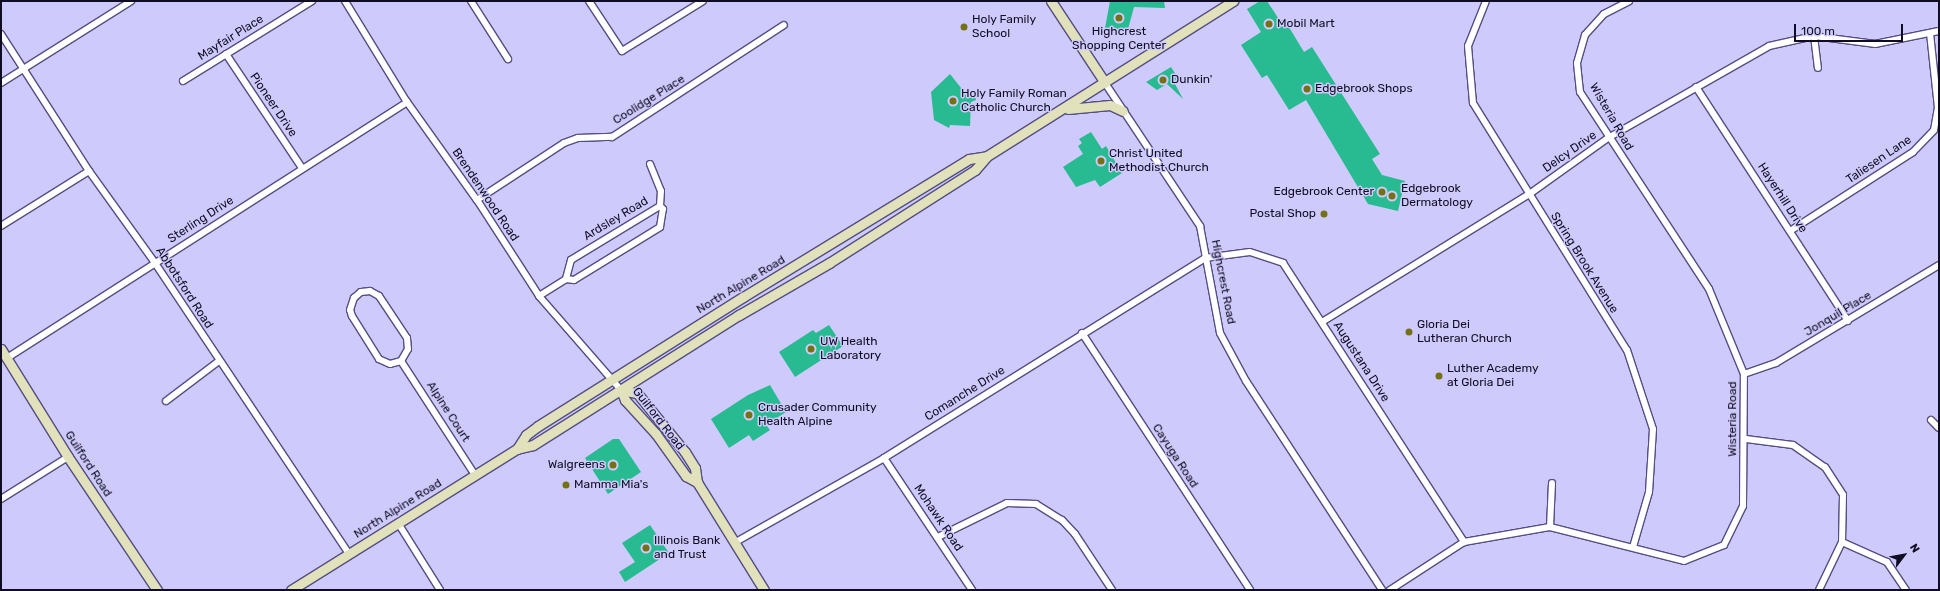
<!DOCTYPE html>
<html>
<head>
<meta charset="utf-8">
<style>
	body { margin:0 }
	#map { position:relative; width:1940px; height:591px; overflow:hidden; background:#cecafb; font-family:Rubik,sans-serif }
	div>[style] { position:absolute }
	.building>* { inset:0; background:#28ba90 }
	.roads { filter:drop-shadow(1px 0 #544e82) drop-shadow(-1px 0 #544e82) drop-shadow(0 1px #544e82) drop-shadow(0 -1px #544e82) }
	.street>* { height:6px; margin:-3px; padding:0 3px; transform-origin:3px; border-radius:3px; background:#fff }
	.secondary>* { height:9px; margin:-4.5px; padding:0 4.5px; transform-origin:4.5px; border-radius:4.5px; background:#e1e1bb }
	.dots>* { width:11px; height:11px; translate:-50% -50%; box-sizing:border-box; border:2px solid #cecafb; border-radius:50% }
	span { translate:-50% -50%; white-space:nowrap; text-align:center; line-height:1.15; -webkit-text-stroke:3px #cecafb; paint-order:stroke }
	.poi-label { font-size:12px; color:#100d22 }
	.left { translate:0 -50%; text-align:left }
	.right { translate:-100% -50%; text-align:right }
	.street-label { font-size:12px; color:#100d22 }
	.frame { position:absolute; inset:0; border:2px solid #100d22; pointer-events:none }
	.north { position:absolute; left:1884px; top:535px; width:40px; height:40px; -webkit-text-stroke:3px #cecafb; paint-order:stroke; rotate:58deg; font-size:11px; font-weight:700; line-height:16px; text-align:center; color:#100d22 }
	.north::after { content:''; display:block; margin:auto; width:14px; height:18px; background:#100d22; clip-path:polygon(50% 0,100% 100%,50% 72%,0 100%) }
	.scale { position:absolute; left:1794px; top:24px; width:109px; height:18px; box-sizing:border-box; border:2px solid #100d22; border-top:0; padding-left:5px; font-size:12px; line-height:14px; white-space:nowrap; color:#100d22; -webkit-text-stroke:3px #cecafb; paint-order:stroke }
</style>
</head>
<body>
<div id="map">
	<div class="building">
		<i style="clip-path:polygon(1110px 1px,1164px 1px,1165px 8px,1134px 7px,1127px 33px,1105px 28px)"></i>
		<i style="clip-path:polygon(1260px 1px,1267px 1px,1280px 21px,1284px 19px,1304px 52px,1312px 47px,1380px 154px,1372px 159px,1382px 175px,1405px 181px,1398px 211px,1368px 204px,1306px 100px,1289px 110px,1267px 75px,1262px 78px,1241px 45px,1261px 32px,1247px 9px)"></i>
		<i style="clip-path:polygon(1171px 67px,1178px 78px,1174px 82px,1183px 99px,1167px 84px,1157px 90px,1146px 82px)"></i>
		<i style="clip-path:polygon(950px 74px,965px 93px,975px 96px,976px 100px,971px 102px,970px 126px,950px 125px,949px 128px,934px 120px,931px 92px)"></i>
		<i style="clip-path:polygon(1091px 132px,1102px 149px,1106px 146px,1122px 173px,1100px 187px,1095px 180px,1076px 187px,1063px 167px,1083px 154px,1078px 146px,1082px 143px,1079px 139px)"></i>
		<i style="clip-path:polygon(829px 325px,843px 346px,795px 377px,779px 352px,813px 330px,816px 333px)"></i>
		<i style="clip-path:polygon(770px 385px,786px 412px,766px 425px,770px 430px,753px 441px,749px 435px,729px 448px,711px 419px,748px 395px)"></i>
		<i style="clip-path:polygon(613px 439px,619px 439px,641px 472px,608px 494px,585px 458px)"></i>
		<i style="clip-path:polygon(650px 525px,669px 553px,625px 582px,619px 572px,635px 562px,622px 543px)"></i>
	</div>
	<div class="roads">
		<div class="street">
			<i style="left:345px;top:1px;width:119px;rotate:58.5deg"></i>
			<i style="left:407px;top:102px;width:120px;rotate:54.5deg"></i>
			<i style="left:477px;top:200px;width:114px;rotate:57.1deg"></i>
			<i style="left:539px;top:296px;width:125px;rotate:48.9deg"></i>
			<i style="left:471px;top:1px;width:69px;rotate:57.5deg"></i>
			<i style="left:589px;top:1px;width:60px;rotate:56.6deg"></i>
			<i style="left:622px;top:51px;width:95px;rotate:-31.7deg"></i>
			<i style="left:1486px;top:1px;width:48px;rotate:111.8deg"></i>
			<i style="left:1468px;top:46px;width:57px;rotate:85deg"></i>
			<i style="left:1473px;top:103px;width:291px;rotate:58.1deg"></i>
			<i style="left:1627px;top:350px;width:83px;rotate:71.8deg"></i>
			<i style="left:1653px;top:429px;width:63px;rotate:93.6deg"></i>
			<i style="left:1649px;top:492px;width:57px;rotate:106.2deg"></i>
			<i style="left:1px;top:34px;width:163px;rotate:57.3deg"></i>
			<i style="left:89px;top:171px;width:113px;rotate:54.3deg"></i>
			<i style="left:155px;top:263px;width:350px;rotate:56.3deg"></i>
			<i style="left:1814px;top:36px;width:32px;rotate:83deg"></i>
			<i style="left:226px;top:54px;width:137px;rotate:56.3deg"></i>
			<i style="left:183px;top:81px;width:152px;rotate:-31.8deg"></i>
			<i style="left:1px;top:83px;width:154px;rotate:-32.2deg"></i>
			<i style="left:1105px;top:83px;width:172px;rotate:56.4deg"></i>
			<i style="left:1200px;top:226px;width:109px;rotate:79.4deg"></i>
			<i style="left:1220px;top:333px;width:55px;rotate:61.6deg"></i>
			<i style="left:1246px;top:381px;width:249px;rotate:56.9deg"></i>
			<i style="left:1696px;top:87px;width:279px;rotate:57deg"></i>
			<i style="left:650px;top:164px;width:29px;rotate:68deg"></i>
			<i style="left:661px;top:191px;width:15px;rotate:94deg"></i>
			<i style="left:477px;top:200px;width:104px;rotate:-33.2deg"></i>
			<i style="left:564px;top:143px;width:15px;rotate:-20deg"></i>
			<i style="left:578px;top:138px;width:34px;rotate:-2deg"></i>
			<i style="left:612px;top:137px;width:205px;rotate:-33.1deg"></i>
			<i style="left:1px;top:226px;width:104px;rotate:-32deg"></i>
			<i style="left:1790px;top:231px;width:146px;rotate:-32.7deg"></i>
			<i style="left:1913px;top:152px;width:30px;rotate:-46deg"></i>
			<i style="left:1934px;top:130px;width:22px;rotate:-80deg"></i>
			<i style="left:1938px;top:108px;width:75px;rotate:-96.1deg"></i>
			<i style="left:370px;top:291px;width:10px;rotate:29deg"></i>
			<i style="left:379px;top:296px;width:50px;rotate:56.3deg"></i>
			<i style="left:407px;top:338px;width:11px;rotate:85deg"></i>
			<i style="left:408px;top:349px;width:14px;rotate:120deg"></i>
			<i style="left:401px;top:361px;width:11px;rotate:165deg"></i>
			<i style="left:390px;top:364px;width:12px;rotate:-156deg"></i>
			<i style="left:379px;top:359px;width:51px;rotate:-122.1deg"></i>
			<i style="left:352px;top:316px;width:6px;rotate:-108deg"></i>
			<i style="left:350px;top:310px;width:13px;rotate:-72deg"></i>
			<i style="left:354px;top:298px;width:9px;rotate:-41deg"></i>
			<i style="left:361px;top:292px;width:9px;rotate:-6deg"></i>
			<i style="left:539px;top:296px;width:32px;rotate:-32deg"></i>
			<i style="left:566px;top:279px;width:8px;rotate:7deg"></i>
			<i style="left:574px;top:280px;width:101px;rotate:-31.6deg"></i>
			<i style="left:660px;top:227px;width:18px;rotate:-81deg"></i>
			<i style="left:663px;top:209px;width:4px;rotate:-135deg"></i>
			<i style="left:660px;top:206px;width:104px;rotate:148.8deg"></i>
			<i style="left:571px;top:260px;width:20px;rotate:105deg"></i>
			<i style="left:1322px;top:322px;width:242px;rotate:-31.7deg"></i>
			<i style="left:1528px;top:195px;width:98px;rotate:-35.5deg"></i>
			<i style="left:1608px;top:138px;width:185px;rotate:-29.7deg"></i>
			<i style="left:1769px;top:46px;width:46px;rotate:-12.5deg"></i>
			<i style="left:1814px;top:36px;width:62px;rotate:7.5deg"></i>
			<i style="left:1875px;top:44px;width:65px;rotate:-11.5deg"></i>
			<i style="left:1082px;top:333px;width:307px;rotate:56.8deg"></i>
			<i style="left:7px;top:358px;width:475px;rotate:-32.6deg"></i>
			<i style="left:401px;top:361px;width:136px;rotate:57deg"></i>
			<i style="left:1744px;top:374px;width:34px;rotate:-19deg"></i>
			<i style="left:1776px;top:363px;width:190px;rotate:-31deg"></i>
			<i style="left:166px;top:401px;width:66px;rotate:-37deg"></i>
			<i style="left:1931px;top:420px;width:11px;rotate:45deg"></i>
			<i style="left:1746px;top:439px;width:47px;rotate:7.3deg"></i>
			<i style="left:1793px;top:445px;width:39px;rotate:35deg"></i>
			<i style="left:1825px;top:467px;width:33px;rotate:57deg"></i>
			<i style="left:1843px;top:495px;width:47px;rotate:91.2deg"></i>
			<i style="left:1842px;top:542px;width:53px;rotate:115.6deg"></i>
			<i style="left:884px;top:458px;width:159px;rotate:56.3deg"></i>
			<i style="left:1px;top:499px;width:79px;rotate:-32.1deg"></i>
			<i style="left:398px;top:523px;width:79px;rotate:57.9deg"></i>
			<i style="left:1550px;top:527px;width:44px;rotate:-87.4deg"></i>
			<i style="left:938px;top:537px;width:77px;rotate:-26.2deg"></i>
			<i style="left:1007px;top:503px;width:29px;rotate:2deg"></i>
			<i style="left:1036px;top:504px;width:31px;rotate:32deg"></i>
			<i style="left:1062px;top:520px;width:19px;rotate:47deg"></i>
			<i style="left:1075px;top:534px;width:67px;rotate:56.5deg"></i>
			<i style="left:1842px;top:542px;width:49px;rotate:24deg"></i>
			<i style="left:1887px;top:562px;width:34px;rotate:56deg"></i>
			<i style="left:734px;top:543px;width:172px;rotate:-29.5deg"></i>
			<i style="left:884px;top:458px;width:378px;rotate:-31.9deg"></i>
			<i style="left:1205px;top:258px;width:45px;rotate:-7.6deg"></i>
			<i style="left:1250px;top:252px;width:35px;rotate:18deg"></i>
			<i style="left:1283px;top:263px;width:333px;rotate:57deg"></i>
			<i style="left:1390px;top:590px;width:88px;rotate:-33deg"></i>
			<i style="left:1464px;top:542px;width:87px;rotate:-9.9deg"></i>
			<i style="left:1550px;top:527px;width:138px;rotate:14.2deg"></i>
			<i style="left:1684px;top:561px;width:43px;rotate:-21.8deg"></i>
			<i style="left:1724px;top:545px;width:43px;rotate:-64deg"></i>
			<i style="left:1743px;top:506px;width:132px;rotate:-89.6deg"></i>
			<i style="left:1744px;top:374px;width:92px;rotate:-112.4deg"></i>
			<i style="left:1709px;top:289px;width:235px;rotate:-123.2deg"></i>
			<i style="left:1580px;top:92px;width:29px;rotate:-96deg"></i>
			<i style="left:1577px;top:63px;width:29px;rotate:-74deg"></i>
			<i style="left:1585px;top:35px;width:28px;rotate:-48deg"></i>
			<i style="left:1604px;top:14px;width:28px;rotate:-27deg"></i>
		</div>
		<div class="secondary">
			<i style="left:1051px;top:1px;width:98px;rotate:56.6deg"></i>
			<i style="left:1068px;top:109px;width:42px;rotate:-5.4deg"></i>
			<i style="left:1110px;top:105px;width:14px;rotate:25deg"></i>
			<i style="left:1px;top:349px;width:127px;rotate:58.2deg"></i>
			<i style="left:68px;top:457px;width:160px;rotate:56.2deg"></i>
			<i style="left:621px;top:390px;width:16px;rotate:11deg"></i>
			<i style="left:637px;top:393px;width:76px;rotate:50.9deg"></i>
			<i style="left:685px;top:452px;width:19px;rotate:58deg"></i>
			<i style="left:695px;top:468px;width:14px;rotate:82deg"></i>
			<i style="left:697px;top:482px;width:127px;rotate:58.2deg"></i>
			<i style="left:621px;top:390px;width:11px;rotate:68deg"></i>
			<i style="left:625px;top:400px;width:46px;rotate:47.6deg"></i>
			<i style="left:656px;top:434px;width:52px;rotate:54.5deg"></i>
			<i style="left:686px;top:476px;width:13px;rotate:29deg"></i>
			<i style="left:517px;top:449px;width:17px;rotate:-57deg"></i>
			<i style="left:526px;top:435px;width:15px;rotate:-37deg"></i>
			<i style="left:538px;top:426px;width:242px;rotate:-32.2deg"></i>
			<i style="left:743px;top:297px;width:265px;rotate:-31.4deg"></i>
			<i style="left:969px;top:159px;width:18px;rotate:-9deg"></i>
			<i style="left:291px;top:590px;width:266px;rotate:-32deg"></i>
			<i style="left:517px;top:449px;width:16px;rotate:-14deg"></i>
			<i style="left:533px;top:445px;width:244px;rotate:-32.3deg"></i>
			<i style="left:739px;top:315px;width:104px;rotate:-30deg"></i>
			<i style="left:829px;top:263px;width:173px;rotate:-32.5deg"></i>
			<i style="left:975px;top:170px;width:18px;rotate:-49deg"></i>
			<i style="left:987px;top:156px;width:291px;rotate:-32.2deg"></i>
		</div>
	</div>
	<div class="dots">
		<i style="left:1119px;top:18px;background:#737114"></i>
		<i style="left:1269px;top:24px;background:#737114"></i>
		<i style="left:964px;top:27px;background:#737114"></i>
		<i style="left:1163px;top:80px;background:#737114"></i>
		<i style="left:1307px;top:89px;background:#737114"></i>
		<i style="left:953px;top:101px;background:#737114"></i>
		<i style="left:1101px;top:161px;background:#737114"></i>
		<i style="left:1382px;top:192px;background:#737114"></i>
		<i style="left:1392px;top:196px;background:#737114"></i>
		<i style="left:1324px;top:214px;background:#737114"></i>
		<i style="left:1409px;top:332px;background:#737114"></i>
		<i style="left:811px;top:349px;background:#737114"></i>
		<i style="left:1439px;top:376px;background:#737114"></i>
		<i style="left:749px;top:415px;background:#737114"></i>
		<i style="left:613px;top:465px;background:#737114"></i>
		<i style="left:566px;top:485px;background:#737114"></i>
		<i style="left:646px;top:548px;background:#737114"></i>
	</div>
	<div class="poi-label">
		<span class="left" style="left:972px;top:27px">Holy Family<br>School</span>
		<span class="left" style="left:1277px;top:24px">Mobil Mart</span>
		<span style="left:1119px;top:39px">Highcrest<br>Shopping Center</span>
		<span class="left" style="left:1171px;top:80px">Dunkin'</span>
		<span class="left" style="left:1315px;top:89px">Edgebrook Shops</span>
		<span class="left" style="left:961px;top:101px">Holy Family Roman<br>Catholic Church</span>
		<span class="left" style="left:1109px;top:161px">Christ United<br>Methodist Church</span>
		<span class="left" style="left:1401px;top:196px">Edgebrook<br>Dermatology</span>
		<span class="right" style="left:1374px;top:192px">Edgebrook Center</span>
		<span class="right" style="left:1316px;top:214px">Postal Shop</span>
		<span class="left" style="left:1417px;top:332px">Gloria Dei<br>Lutheran Church</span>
		<span class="left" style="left:820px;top:349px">UW Health<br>Laboratory</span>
		<span class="left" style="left:1447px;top:376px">Luther Academy<br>at Gloria Dei</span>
		<span class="left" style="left:758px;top:415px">Crusader Community<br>Health Alpine</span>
		<span class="right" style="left:605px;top:465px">Walgreens</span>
		<span class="left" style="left:574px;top:485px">Mamma Mia's</span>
		<span class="left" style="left:654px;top:548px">Illinois Bank<br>and Trust</span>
	</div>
	<div class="street-label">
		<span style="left:231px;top:38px;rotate:-32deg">Mayfair Place</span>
		<span style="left:649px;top:100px;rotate:-32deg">Coolidge Place</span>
		<span style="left:273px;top:105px;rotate:56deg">Pioneer Drive</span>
		<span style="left:1611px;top:117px;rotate:60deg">Wisteria Road</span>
		<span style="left:1570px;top:152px;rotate:-35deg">Delcy Drive</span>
		<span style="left:1879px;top:160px;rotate:-34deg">Taliesen Lane</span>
		<span style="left:485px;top:195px;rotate:56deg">Brendenwood Road</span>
		<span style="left:1782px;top:198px;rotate:57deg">Hayerhill Drive</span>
		<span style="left:616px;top:219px;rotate:-31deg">Ardsley Road</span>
		<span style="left:201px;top:220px;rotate:-33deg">Sterling Drive</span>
		<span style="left:1584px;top:263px;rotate:58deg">Spring Brook Avenue</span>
		<span style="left:1223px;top:282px;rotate:79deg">Highcrest Road</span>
		<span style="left:741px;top:285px;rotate:-31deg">North Alpine Road</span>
		<span style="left:184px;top:288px;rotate:57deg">Abbotsford Road</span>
		<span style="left:1838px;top:314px;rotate:-31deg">Jonquil Place</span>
		<span style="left:1361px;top:362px;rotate:57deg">Augustana Drive</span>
		<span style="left:965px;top:394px;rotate:-32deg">Comanche Drive</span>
		<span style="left:448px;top:412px;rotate:57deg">Alpine Court</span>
		<span style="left:658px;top:419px;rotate:52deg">Guilford Road</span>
		<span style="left:1733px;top:419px;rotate:-90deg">Wisteria Road</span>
		<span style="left:1175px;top:456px;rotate:57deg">Cayuga Road</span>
		<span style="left:88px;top:464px;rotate:57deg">Guilford Road</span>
		<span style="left:398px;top:509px;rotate:-32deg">North Alpine Road</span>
		<span style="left:938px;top:518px;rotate:56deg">Mohawk Road</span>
	</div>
	<div class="frame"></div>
	<div class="north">N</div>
	<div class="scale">100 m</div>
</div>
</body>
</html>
